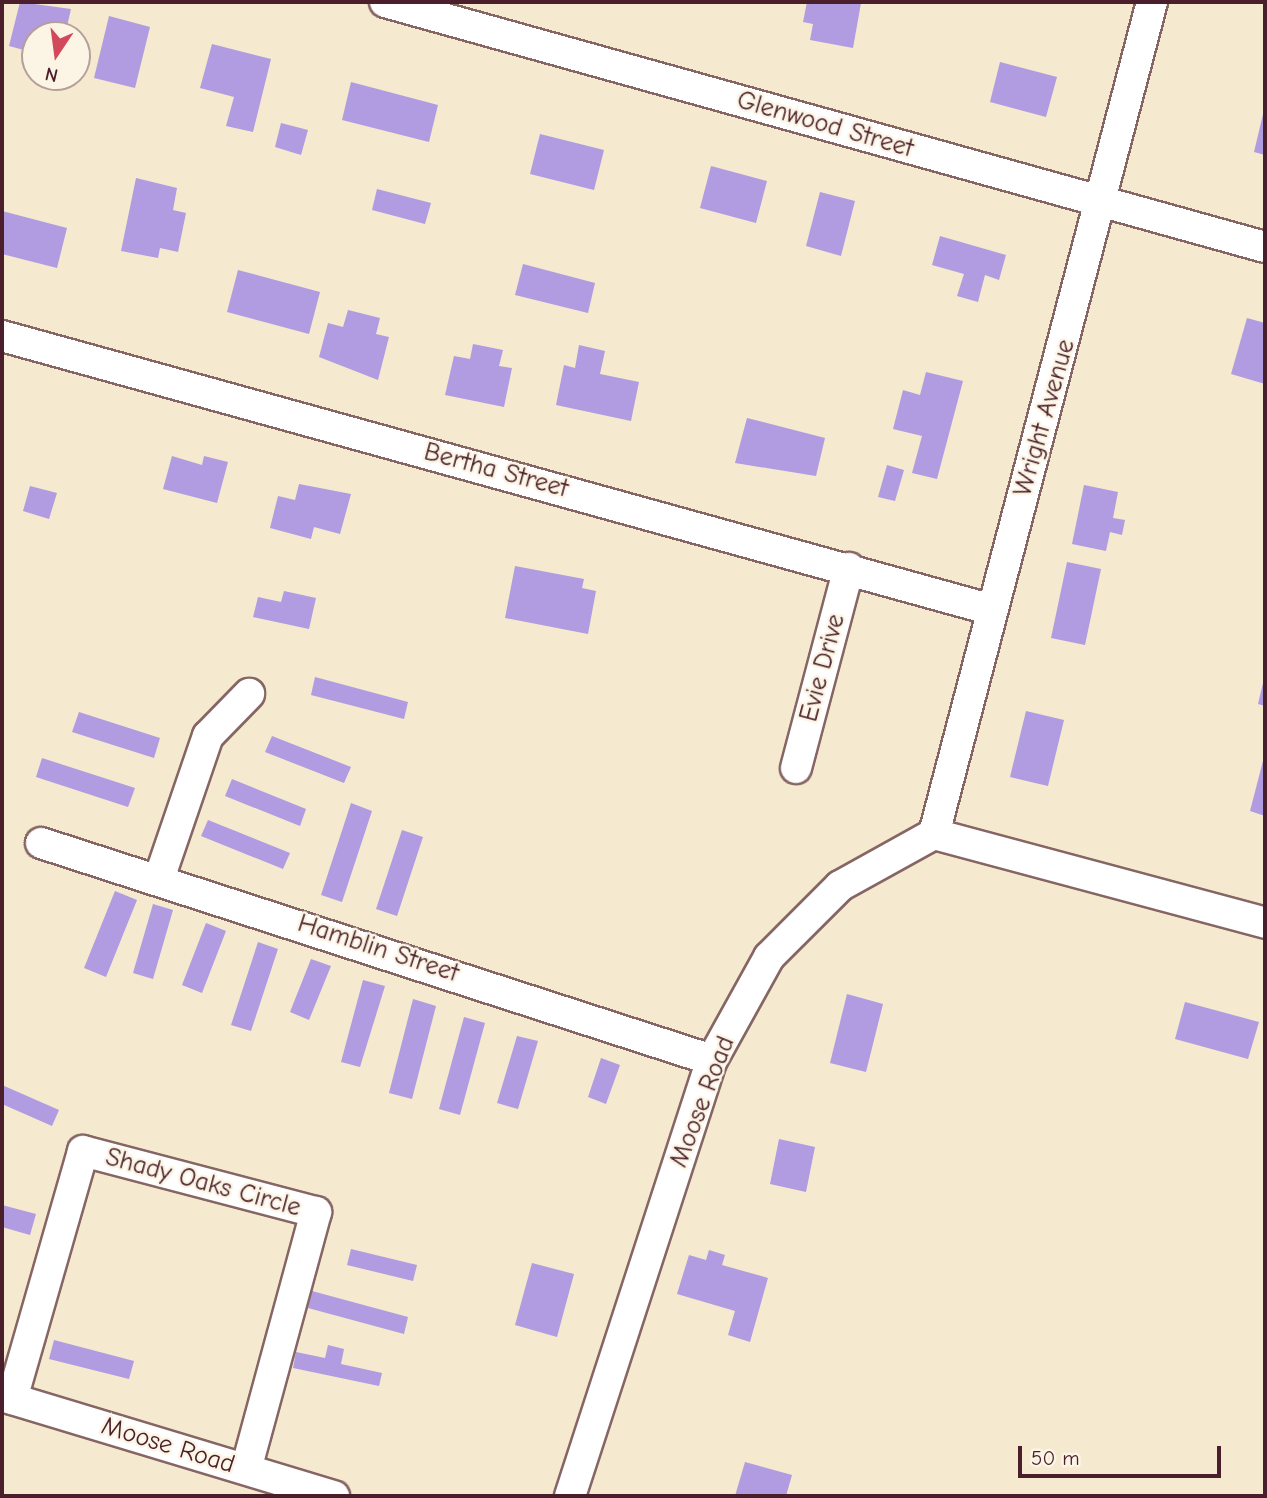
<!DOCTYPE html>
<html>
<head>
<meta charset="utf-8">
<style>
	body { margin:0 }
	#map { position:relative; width:1267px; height:1498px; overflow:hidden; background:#f5e9cf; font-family:"Comic Neue",sans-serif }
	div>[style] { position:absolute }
	.building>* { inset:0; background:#b19be1 }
	.roads { filter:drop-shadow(2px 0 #866664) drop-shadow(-2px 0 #866664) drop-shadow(0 2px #866664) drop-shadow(0 -2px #866664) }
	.minor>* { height:30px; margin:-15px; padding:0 15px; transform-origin:15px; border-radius:15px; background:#fff }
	span { translate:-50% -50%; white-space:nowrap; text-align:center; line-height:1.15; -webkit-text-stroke:5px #fcf5e5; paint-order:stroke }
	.street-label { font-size:26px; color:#4a1f2b }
	.frame { position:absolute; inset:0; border:4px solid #4a1f2b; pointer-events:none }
	.north { position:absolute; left:21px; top:21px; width:70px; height:70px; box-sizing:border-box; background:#fcf5e5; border:2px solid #b59f9b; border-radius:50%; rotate:193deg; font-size:19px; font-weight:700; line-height:28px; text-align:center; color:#4a1f2b }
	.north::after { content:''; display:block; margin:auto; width:24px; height:32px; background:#d1495b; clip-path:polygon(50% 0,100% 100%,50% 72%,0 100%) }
	.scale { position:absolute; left:1018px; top:1446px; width:203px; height:32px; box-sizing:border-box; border:4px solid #4a1f2b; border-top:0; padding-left:9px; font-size:21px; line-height:24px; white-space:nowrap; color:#4a1f2b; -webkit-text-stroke:5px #fcf5e5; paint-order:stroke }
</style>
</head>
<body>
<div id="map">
	<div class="building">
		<i style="clip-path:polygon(20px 2px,71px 9px,65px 35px,35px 35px,35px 53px,9px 46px)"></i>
		<i style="clip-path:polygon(807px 2px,861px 3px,853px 48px,810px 40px,813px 24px,803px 22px)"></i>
		<i style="clip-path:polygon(109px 16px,150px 27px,135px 88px,94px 78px)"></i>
		<i style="clip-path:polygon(212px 44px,271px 59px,253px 132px,226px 126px,234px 97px,200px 88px)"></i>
		<i style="clip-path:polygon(1000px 62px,1057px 77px,1046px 117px,990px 102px)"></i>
		<i style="clip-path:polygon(351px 82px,438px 105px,429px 142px,342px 120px)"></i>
		<i style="clip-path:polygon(1264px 110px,1265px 110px,1265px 155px,1254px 152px)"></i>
		<i style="clip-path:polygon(281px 123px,308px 130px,301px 155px,275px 147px)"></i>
		<i style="clip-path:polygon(540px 134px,604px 150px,594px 190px,530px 174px)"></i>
		<i style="clip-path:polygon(711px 166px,767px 181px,756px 223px,700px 208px)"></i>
		<i style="clip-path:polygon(136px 178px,177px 188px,173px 210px,186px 213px,178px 252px,160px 248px,158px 258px,121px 251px)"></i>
		<i style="clip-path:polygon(377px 189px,431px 203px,425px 224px,372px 210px)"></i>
		<i style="clip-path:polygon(820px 192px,855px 201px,841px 256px,806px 246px)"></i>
		<i style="clip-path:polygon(2px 211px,67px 228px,57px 268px,2px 254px)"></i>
		<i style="clip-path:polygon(940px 236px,1006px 255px,999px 280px,985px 275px,978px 302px,957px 296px,964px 274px,932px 265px)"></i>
		<i style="clip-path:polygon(523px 264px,595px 283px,588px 313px,515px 295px)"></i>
		<i style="clip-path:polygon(238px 270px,320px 292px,309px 334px,227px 312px)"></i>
		<i style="clip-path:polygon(348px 310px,380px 318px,376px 334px,389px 337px,378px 380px,319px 357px,328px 323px,343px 327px)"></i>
		<i style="clip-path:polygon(1247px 318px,1265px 323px,1265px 384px,1231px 374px)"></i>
		<i style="clip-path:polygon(473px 344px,503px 350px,499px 366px,512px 368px,504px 407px,445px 395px,454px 356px,470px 359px)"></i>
		<i style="clip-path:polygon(579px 345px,605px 351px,600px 374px,639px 382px,631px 421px,556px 405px,564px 365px,575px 368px)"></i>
		<i style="clip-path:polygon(926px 372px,963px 381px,937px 479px,912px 473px,922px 436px,893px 429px,903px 390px,920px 395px)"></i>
		<i style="clip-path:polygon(747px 418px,825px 438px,816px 476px,735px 463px)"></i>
		<i style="clip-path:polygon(172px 456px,202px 465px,204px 456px,228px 462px,217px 503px,163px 489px)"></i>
		<i style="clip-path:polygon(887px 465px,904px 470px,895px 501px,878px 497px)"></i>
		<i style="clip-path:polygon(299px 484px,351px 494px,340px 534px,314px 527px,311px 539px,270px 528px,278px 496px,295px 500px)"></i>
		<i style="clip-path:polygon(1084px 485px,1118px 492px,1113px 518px,1125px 520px,1122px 535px,1110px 532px,1106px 551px,1072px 544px)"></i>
		<i style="clip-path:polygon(30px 486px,57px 493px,49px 519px,23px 511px)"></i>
		<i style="clip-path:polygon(1067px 562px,1101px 569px,1085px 645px,1051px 638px)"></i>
		<i style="clip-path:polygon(515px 566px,584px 579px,582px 588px,596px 591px,588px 634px,505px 618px)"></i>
		<i style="clip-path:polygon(284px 591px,316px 598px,309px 629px,253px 617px,258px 597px,281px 602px)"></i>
		<i style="clip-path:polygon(315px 677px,408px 702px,404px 719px,311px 695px)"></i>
		<i style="clip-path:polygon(1264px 679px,1265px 679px,1265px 706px,1258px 704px)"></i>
		<i style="clip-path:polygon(1026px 711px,1064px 720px,1048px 786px,1010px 777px)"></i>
		<i style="clip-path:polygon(79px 712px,160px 738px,154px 758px,72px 732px)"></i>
		<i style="clip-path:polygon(272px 736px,351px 767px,344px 783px,265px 752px)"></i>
		<i style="clip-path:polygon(1264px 757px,1265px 757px,1265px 816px,1250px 811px)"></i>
		<i style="clip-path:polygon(42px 758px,135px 788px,128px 807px,36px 777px)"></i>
		<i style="clip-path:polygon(232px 779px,306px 809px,300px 826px,225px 796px)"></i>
		<i style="clip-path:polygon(351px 803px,372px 811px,342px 902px,321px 895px)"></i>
		<i style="clip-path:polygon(208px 820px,290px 853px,283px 869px,201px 836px)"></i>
		<i style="clip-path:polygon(402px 830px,423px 837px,397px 916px,376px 909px)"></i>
		<i style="clip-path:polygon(115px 891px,137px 900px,106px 977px,84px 968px)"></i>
		<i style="clip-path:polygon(153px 904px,173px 910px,153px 979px,133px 973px)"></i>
		<i style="clip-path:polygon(206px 923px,226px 931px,202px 993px,182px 985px)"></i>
		<i style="clip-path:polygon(258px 942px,278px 949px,251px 1031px,231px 1025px)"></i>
		<i style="clip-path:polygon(311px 959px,331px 966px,309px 1020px,290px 1012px)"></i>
		<i style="clip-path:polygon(363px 980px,385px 986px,360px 1067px,341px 1062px)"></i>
		<i style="clip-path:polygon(847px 994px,883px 1004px,866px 1072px,830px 1063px)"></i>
		<i style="clip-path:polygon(413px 999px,436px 1006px,412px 1099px,389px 1093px)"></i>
		<i style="clip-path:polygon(1185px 1002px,1259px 1022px,1248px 1059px,1175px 1039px)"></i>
		<i style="clip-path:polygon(464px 1017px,485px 1023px,460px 1115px,439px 1109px)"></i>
		<i style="clip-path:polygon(517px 1036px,538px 1041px,518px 1109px,497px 1103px)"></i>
		<i style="clip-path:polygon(601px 1058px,620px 1065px,606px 1104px,588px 1097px)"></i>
		<i style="clip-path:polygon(2px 1085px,59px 1110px,52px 1126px,2px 1104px)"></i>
		<i style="clip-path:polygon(779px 1139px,815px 1147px,806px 1192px,770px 1184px)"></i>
		<i style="clip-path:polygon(2px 1205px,36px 1214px,30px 1235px,2px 1227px)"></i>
		<i style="clip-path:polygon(351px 1249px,417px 1265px,413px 1281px,347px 1265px)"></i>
		<i style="clip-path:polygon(709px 1250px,725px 1255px,722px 1265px,768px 1278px,750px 1342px,728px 1335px,735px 1311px,677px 1294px,689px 1255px,706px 1260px)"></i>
		<i style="clip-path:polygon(532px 1263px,574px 1274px,557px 1337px,515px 1325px)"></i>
		<i style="clip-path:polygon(312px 1291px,408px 1317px,404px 1334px,308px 1308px)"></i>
		<i style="clip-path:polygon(54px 1340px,134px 1361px,129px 1379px,49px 1359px)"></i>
		<i style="clip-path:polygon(328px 1345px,344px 1349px,341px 1364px,382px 1373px,379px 1386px,293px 1368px,296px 1352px,325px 1358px)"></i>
		<i style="clip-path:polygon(745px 1462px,792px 1475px,786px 1496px,735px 1496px)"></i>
	</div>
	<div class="roads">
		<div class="minor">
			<i style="left:385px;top:2px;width:913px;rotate:15.56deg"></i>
			<i style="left:2px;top:336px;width:1024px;rotate:15.46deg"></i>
			<i style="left:796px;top:768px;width:207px;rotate:-75.2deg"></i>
			<i style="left:934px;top:834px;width:860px;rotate:-75.32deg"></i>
			<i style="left:41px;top:843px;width:705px;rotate:17.92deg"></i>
			<i style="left:160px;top:876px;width:148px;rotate:-71.1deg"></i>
			<i style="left:208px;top:736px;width:59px;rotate:-45.7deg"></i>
			<i style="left:2px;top:1396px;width:347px;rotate:16.8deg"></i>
			<i style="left:12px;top:1399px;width:258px;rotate:-74deg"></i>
			<i style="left:83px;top:1151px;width:241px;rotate:14.7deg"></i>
			<i style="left:316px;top:1212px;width:266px;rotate:105.2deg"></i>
			<i style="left:570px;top:1496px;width:459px;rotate:-72deg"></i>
			<i style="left:712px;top:1060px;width:118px;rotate:-61deg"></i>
			<i style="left:769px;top:957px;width:100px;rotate:-45deg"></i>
			<i style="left:840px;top:886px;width:107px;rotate:-29deg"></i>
			<i style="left:934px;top:834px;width:343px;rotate:15deg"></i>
		</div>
	</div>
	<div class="street-label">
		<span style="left:825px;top:125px;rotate:16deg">Glenwood Street</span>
		<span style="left:1045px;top:418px;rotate:-74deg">Wright Avenue</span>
		<span style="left:496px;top:471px;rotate:15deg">Bertha Street</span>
		<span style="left:823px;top:668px;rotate:-75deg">Evie Drive</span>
		<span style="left:378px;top:949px;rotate:18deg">Hamblin Street</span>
		<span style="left:703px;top:1102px;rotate:-69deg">Moose Road</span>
		<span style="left:203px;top:1183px;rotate:15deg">Shady Oaks Circle</span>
		<span style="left:168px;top:1446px;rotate:17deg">Moose Road</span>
	</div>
	<div class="frame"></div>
	<div class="north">N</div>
	<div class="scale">50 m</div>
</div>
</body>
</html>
